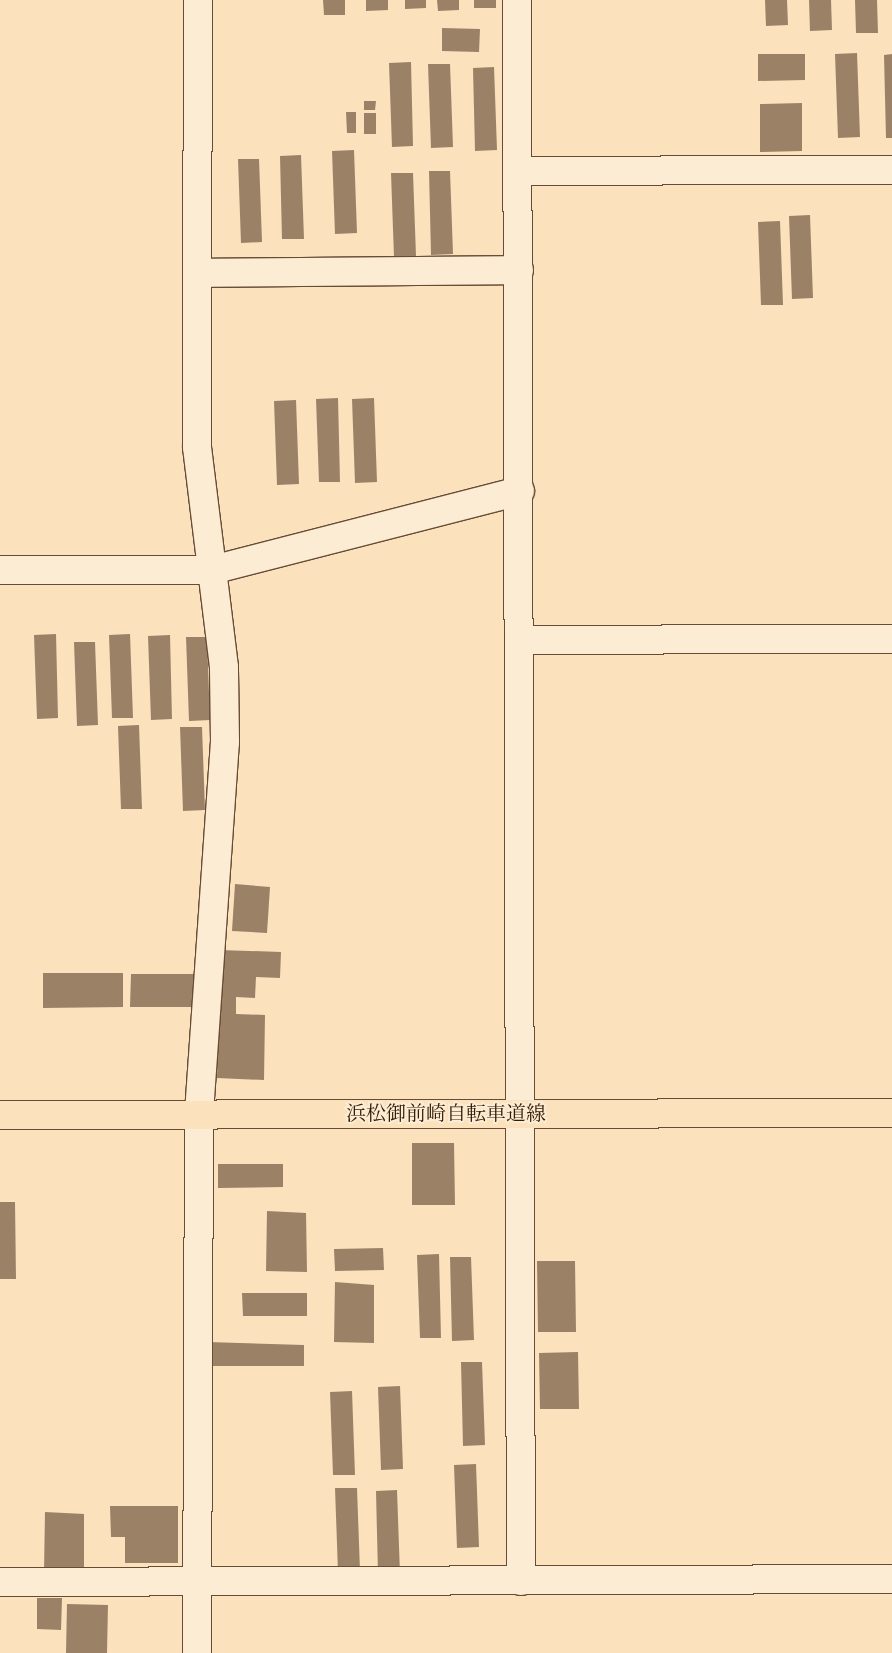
<!DOCTYPE html>
<html>
<head>
<meta charset="utf-8">
<style>
	body { margin:0 }
	#map { position:relative; width:892px; height:1653px; overflow:hidden; background:#fbe1bc; font-family:Alegreya,"Noto Serif JP",serif }
	div>[style] { position:absolute }
	.building>* { inset:0; background:#9b8266 }
	.roads { filter:drop-shadow(1px 0 #664c35) drop-shadow(-1px 0 #664c35) drop-shadow(0 1px #664c35) drop-shadow(0 -1px #664c35) }
	.minor>* { height:28px; margin:-14px; padding:0 14px; transform-origin:14px; border-radius:14px; background:#fcecd3 }
	.major>* { height:28px; margin:-14px; padding:0 14px; transform-origin:14px; border-radius:14px; background:#fbe1bc }
	span { translate:-50% -50%; white-space:nowrap; text-align:center; line-height:1.15; -webkit-text-stroke:4px #fcecd3; paint-order:stroke }
	.street-label { font-size:20px; color:#341b08 }
</style>
</head>
<body>
<div id="map">
	<div class="building">
		<i style="clip-path:polygon(323px 0,345px 0,345px 15px,324px 15px)"></i>
		<i style="clip-path:polygon(366px 0,388px 0,388px 10px,366px 11px)"></i>
		<i style="clip-path:polygon(405px 0,426px 0,426px 8px,405px 9px)"></i>
		<i style="clip-path:polygon(437px 0,459px 0,459px 10px,438px 11px)"></i>
		<i style="clip-path:polygon(474px 0,496px 0,496px 8px,474px 8px)"></i>
		<i style="clip-path:polygon(765px 0,787px 0,788px 25px,766px 26px)"></i>
		<i style="clip-path:polygon(809px 0,831px 0,832px 30px,810px 31px)"></i>
		<i style="clip-path:polygon(855px 0,877px 0,878px 33px,856px 33px)"></i>
		<i style="clip-path:polygon(442px 28px,480px 29px,479px 52px,442px 51px)"></i>
		<i style="clip-path:polygon(857px 53px,860px 137px,838px 138px,835px 54px)"></i>
		<i style="clip-path:polygon(758px 54px,805px 54px,805px 80px,758px 81px)"></i>
		<i style="clip-path:polygon(892px 54px,892px 138px,886px 138px,884px 55px)"></i>
		<i style="clip-path:polygon(411px 62px,413px 146px,392px 147px,389px 63px)"></i>
		<i style="clip-path:polygon(428px 64px,450px 64px,453px 147px,431px 148px)"></i>
		<i style="clip-path:polygon(494px 67px,497px 150px,475px 151px,473px 68px)"></i>
		<i style="clip-path:polygon(364px 101px,376px 101px,375px 110px,364px 110px)"></i>
		<i style="clip-path:polygon(802px 103px,802px 151px,760px 152px,760px 104px)"></i>
		<i style="clip-path:polygon(346px 112px,356px 112px,356px 133px,347px 133px)"></i>
		<i style="clip-path:polygon(364px 113px,376px 113px,376px 134px,364px 134px)"></i>
		<i style="clip-path:polygon(354px 150px,357px 233px,335px 234px,332px 151px)"></i>
		<i style="clip-path:polygon(301px 155px,304px 239px,282px 239px,280px 156px)"></i>
		<i style="clip-path:polygon(238px 159px,259px 159px,262px 242px,241px 243px)"></i>
		<i style="clip-path:polygon(429px 171px,450px 171px,453px 254px,431px 255px)"></i>
		<i style="clip-path:polygon(391px 173px,413px 173px,416px 256px,394px 257px)"></i>
		<i style="clip-path:polygon(810px 215px,813px 298px,792px 299px,789px 216px)"></i>
		<i style="clip-path:polygon(780px 221px,783px 305px,761px 305px,758px 222px)"></i>
		<i style="clip-path:polygon(338px 398px,340px 482px,319px 482px,316px 399px)"></i>
		<i style="clip-path:polygon(374px 398px,377px 482px,355px 483px,352px 399px)"></i>
		<i style="clip-path:polygon(296px 400px,299px 484px,277px 485px,274px 401px)"></i>
		<i style="clip-path:polygon(56px 634px,58px 718px,37px 719px,34px 635px)"></i>
		<i style="clip-path:polygon(130px 634px,133px 718px,112px 718px,109px 635px)"></i>
		<i style="clip-path:polygon(170px 635px,172px 719px,151px 720px,148px 636px)"></i>
		<i style="clip-path:polygon(186px 637px,207px 637px,210px 720px,189px 721px)"></i>
		<i style="clip-path:polygon(74px 642px,95px 642px,98px 725px,77px 726px)"></i>
		<i style="clip-path:polygon(139px 725px,142px 809px,121px 809px,118px 726px)"></i>
		<i style="clip-path:polygon(180px 727px,202px 727px,205px 810px,183px 811px)"></i>
		<i style="clip-path:polygon(235px 884px,270px 887px,267px 933px,232px 931px)"></i>
		<i style="clip-path:polygon(220px 950px,281px 952px,280px 978px,256px 977px,255px 998px,236px 997px,236px 1014px,265px 1015px,264px 1080px,217px 1078px)"></i>
		<i style="clip-path:polygon(43px 973px,123px 973px,123px 1007px,43px 1008px)"></i>
		<i style="clip-path:polygon(131px 974px,195px 974px,194px 1007px,130px 1007px)"></i>
		<i style="clip-path:polygon(412px 1143px,454px 1143px,455px 1205px,412px 1205px)"></i>
		<i style="clip-path:polygon(218px 1164px,283px 1164px,283px 1187px,218px 1188px)"></i>
		<i style="clip-path:polygon(0 1202px,15px 1202px,16px 1279px,0 1279px)"></i>
		<i style="clip-path:polygon(267px 1211px,306px 1213px,307px 1272px,266px 1271px)"></i>
		<i style="clip-path:polygon(383px 1248px,384px 1270px,335px 1271px,334px 1249px)"></i>
		<i style="clip-path:polygon(439px 1254px,441px 1338px,420px 1338px,417px 1255px)"></i>
		<i style="clip-path:polygon(450px 1257px,471px 1257px,474px 1340px,452px 1341px)"></i>
		<i style="clip-path:polygon(537px 1261px,575px 1261px,576px 1332px,538px 1332px)"></i>
		<i style="clip-path:polygon(335px 1282px,374px 1285px,374px 1343px,334px 1342px)"></i>
		<i style="clip-path:polygon(242px 1293px,307px 1293px,307px 1316px,243px 1316px)"></i>
		<i style="clip-path:polygon(207px 1342px,304px 1345px,304px 1366px,206px 1366px)"></i>
		<i style="clip-path:polygon(578px 1352px,579px 1409px,540px 1409px,539px 1353px)"></i>
		<i style="clip-path:polygon(461px 1362px,482px 1362px,485px 1445px,463px 1446px)"></i>
		<i style="clip-path:polygon(400px 1386px,403px 1469px,381px 1470px,378px 1387px)"></i>
		<i style="clip-path:polygon(352px 1391px,355px 1475px,333px 1475px,330px 1392px)"></i>
		<i style="clip-path:polygon(476px 1464px,479px 1547px,457px 1548px,454px 1465px)"></i>
		<i style="clip-path:polygon(335px 1488px,357px 1488px,360px 1571px,338px 1572px)"></i>
		<i style="clip-path:polygon(397px 1490px,400px 1574px,378px 1574px,376px 1491px)"></i>
		<i style="clip-path:polygon(110px 1506px,178px 1506px,178px 1563px,125px 1563px,125px 1537px,111px 1537px)"></i>
		<i style="clip-path:polygon(45px 1512px,84px 1514px,84px 1573px,44px 1572px)"></i>
		<i style="clip-path:polygon(37px 1598px,62px 1598px,61px 1630px,37px 1629px)"></i>
		<i style="clip-path:polygon(67px 1604px,108px 1605px,107px 1653px,66px 1653px)"></i>
	</div>
	<div class="roads">
		<div class="minor">
			<i style="left:517px;top:0;width:1581px;rotate:89.86deg"></i>
			<i style="left:519px;top:171px;width:373px;rotate:-0.2deg"></i>
			<i style="left:199px;top:273px;width:320px;rotate:-0.5deg"></i>
			<i style="left:0;top:570px;width:212px"></i>
			<i style="left:212px;top:570px;width:318px;rotate:-14.4deg"></i>
			<i style="left:520px;top:640px;width:372px;rotate:-0.2deg"></i>
			<i style="left:0;top:1582px;width:892px;rotate:-0.19deg"></i>
			<i style="left:197px;top:1653px;width:540px;rotate:-89.79deg"></i>
			<i style="left:199px;top:1113px;width:372px;rotate:-86deg"></i>
			<i style="left:225px;top:742px;width:75px;rotate:-90.8deg"></i>
			<i style="left:224px;top:667px;width:222px;rotate:-97deg"></i>
			<i style="left:197px;top:447px;width:447px;rotate:-89.9deg"></i>
		</div>
		<div class="major">
			<i style="left:0;top:1115px;width:892px;rotate:-0.13deg"></i>
		</div>
	</div>
	<div class="street-label">
		<span style="left:446px;top:1113px">浜松御前崎自転車道線</span>
	</div>
</div>
</body>
</html>
